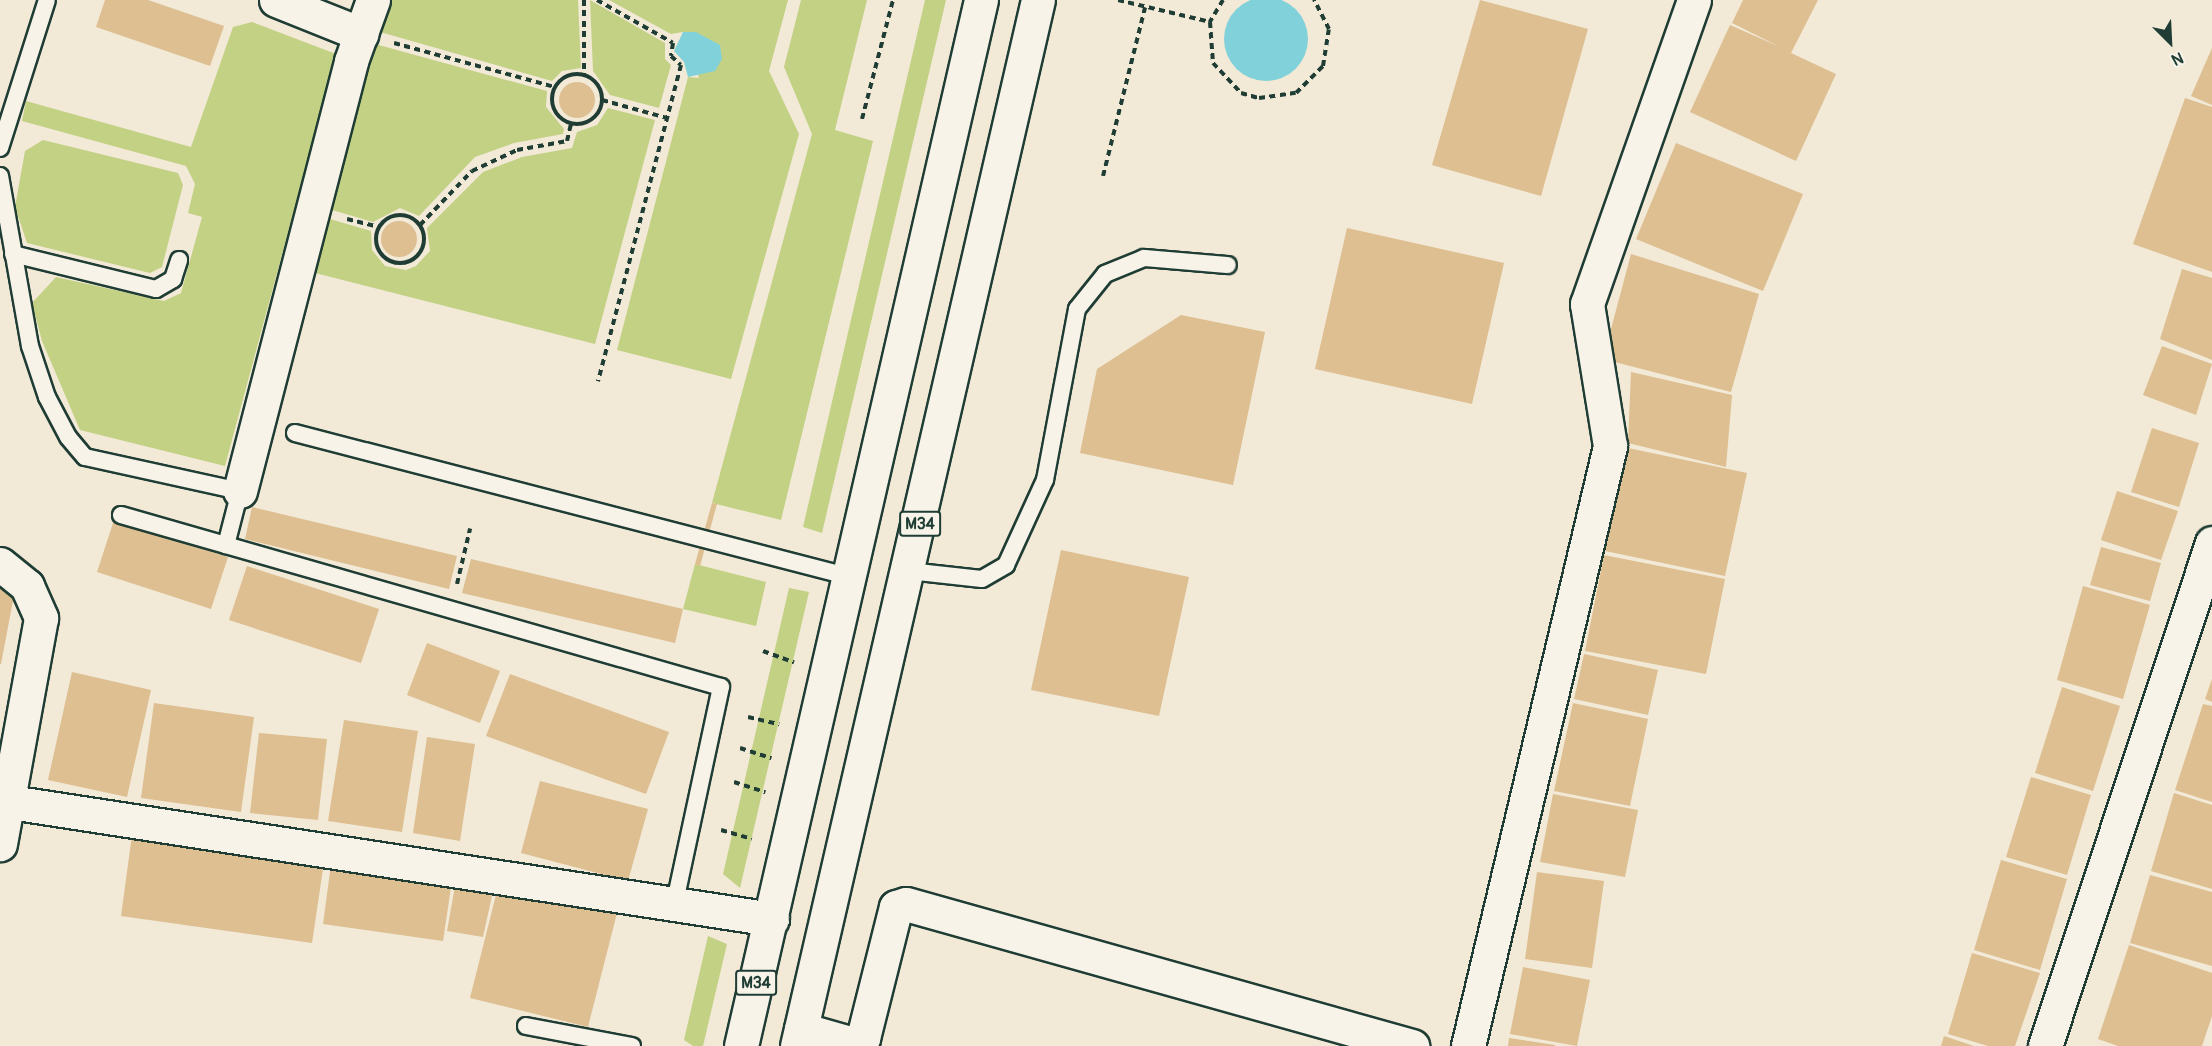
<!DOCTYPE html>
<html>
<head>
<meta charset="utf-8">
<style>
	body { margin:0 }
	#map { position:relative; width:2212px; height:1046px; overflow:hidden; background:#f2e9d7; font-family:Pangolin,sans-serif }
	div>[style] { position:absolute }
	.green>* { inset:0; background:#c3d185 }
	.water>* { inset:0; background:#80d1d9 }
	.round { border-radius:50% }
	.building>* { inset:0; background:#ddbf91 }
	.path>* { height:4px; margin-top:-2px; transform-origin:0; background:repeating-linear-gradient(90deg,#1f3d34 0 6px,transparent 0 10.5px) }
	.path>.ring { margin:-2px; padding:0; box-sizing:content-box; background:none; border:4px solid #1f3d34; border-radius:50% }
	.roads { filter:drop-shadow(2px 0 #1f3d34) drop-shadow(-2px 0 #1f3d34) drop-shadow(0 2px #1f3d34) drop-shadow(0 -2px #1f3d34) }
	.lane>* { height:16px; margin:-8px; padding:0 8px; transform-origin:8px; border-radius:8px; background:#f7f3e8 }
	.street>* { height:33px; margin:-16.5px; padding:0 16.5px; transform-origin:16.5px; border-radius:16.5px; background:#f7f3e8 }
	.primary>* { height:33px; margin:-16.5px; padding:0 16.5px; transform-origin:16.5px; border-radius:16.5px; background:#f7f3e8 }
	span { translate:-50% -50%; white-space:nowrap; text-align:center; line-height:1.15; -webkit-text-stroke:5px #f7f3e8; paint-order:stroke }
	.shield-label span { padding:2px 4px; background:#f7f3e8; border:2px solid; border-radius:4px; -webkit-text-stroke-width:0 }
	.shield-label { font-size:16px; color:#1f3d34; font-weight:700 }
	.north { position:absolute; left:2140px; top:12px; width:60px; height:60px; -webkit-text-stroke:4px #f7f3e8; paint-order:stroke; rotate:156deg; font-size:16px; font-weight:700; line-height:24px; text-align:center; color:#1f3d34 }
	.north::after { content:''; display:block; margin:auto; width:21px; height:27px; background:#1f3d34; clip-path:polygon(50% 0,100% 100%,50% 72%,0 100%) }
</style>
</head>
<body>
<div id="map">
	<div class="green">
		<i style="clip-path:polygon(392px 0,578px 0,581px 68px,562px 71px,552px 81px,380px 32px)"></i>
		<i style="clip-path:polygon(590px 0,665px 43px,665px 59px,671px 65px,659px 108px,610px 95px,593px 71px)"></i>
		<i style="clip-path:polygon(609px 0,788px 0,769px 71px,799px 134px,731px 379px,617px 350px,688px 77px,699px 78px,683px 32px,671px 34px)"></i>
		<i style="clip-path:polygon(801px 0,867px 0,835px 130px,873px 141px,781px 520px,712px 503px,812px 134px,784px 67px)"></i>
		<i style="clip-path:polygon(925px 0,946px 0,822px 533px,803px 527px)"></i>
		<i style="clip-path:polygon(252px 22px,336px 54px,225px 466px,80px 430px,42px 341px,32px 303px,56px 277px,164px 301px,181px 293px,202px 217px,188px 213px,195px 184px,186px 166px,22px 121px,26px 101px,191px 147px,233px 27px)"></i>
		<i style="clip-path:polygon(375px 44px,547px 91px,546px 107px,564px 129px,563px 134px,514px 143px,475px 157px,419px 216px,400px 208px,373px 222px,332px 210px)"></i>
		<i style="clip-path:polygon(608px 108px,655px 120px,595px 344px,315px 273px,330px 219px,371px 231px,372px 250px,385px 266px,406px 270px,416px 266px,430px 251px,427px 228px,483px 172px,522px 157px,572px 148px,577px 132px,597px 125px)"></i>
		<i style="clip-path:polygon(43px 140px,178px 173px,183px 185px,162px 267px,150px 273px,27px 243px,15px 207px,25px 151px)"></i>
		<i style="clip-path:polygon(695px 564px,766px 582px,756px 626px,683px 609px)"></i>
		<i style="clip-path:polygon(789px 588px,809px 592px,740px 888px,723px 874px)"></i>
		<i style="clip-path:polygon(708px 936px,727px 944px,703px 1046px,693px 1046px,684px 1040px)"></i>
	</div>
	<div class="water">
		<i class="round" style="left:1224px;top:-3px;width:84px;height:84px"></i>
		<i style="clip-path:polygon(683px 32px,696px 32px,720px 45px,722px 59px,715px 71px,688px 77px,684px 62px,674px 51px)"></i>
	</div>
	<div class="building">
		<i style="clip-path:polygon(105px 0,148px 0,224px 26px,210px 66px,96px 27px)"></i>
		<i style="clip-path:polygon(1480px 0,1588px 29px,1541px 196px,1432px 165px)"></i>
		<i style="clip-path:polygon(1743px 0,1818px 0,1791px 53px,1836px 74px,1796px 161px,1690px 112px,1730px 25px,1780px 47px,1732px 23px)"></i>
		<i style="clip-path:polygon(2212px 48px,2212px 105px,2191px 96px)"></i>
		<i class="round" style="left:559px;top:82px;width:36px;height:36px"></i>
		<i style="clip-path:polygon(2185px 98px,2212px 107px,2212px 272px,2133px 244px)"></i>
		<i style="clip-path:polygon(1676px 143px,1803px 194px,1763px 291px,1636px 239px)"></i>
		<i class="round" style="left:381px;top:221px;width:36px;height:36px"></i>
		<i style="clip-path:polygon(1347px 228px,1504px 263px,1472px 404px,1315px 369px)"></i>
		<i style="clip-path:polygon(1631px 254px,1759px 294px,1731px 392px,1603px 359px)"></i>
		<i style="clip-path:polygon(2182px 269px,2212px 278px,2212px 360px,2160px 339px)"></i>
		<i style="clip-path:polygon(1181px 315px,1265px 332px,1233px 485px,1080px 453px,1097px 369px)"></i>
		<i style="clip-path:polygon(2162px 346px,2212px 364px,2196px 415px,2143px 395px)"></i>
		<i style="clip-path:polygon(1631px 372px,1732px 395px,1726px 467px,1628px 443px)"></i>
		<i style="clip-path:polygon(2152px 428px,2199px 443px,2179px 507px,2131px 492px)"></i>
		<i style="clip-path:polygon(1628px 448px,1747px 473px,1725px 576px,1605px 551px)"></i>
		<i style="clip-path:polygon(2117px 491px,2178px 511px,2161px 560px,2101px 540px)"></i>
		<i style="clip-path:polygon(712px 503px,717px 504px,700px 566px,695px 564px)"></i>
		<i style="clip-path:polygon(252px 507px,457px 556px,449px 589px,245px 539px)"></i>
		<i style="clip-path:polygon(114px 520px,228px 557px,211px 609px,97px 572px)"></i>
		<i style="clip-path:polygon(2101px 547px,2161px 563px,2150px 601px,2090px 585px)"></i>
		<i style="clip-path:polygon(1061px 550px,1189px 577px,1159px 716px,1031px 690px)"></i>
		<i style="clip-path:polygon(1604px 555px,1725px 579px,1706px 674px,1585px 651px)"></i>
		<i style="clip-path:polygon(471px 559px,683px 609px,675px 643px,462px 593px)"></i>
		<i style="clip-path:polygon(247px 566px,379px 609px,361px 663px,229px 620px)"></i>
		<i style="clip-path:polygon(2083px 586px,2150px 605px,2123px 699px,2057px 680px)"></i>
		<i style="clip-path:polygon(0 588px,15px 590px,1px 664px,0 664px)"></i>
		<i style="clip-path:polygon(427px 643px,500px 671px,480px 723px,407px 695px)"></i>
		<i style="clip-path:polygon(1584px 654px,1658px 670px,1648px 715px,1574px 699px)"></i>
		<i style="clip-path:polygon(72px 672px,151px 690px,127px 797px,48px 780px)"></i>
		<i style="clip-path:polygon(510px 674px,669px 732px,646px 794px,486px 736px)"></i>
		<i style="clip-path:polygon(2212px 679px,2212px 702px,2205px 699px)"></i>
		<i style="clip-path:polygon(2062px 687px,2120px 706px,2093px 791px,2035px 773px)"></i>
		<i style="clip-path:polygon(154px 703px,254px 717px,241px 812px,141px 798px)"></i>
		<i style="clip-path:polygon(1573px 703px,1648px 719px,1630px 806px,1554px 791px)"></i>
		<i style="clip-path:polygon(2203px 704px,2212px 706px,2212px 802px,2175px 790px)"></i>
		<i style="clip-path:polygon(344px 720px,418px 731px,402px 832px,328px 821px)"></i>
		<i style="clip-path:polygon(259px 733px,327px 739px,318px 820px,250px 813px)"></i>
		<i style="clip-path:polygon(427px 737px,475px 744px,460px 841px,413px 833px)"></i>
		<i style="clip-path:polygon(2031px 777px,2091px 795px,2067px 875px,2006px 857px)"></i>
		<i style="clip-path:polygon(540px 781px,648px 809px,628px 881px,521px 853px)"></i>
		<i style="clip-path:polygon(2174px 793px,2212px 805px,2212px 889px,2151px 871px)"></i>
		<i style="clip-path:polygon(1553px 794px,1638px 810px,1625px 877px,1540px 862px)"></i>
		<i style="clip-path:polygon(132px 835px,324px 862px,312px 943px,121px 916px)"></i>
		<i style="clip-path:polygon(332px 857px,453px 874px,443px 941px,323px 924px)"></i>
		<i style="clip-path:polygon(2001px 860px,2067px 879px,2040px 970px,1974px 950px)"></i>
		<i style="clip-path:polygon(1537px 872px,1604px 881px,1592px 968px,1525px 959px)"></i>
		<i style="clip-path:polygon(457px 875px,495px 882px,483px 937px,447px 931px)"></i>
		<i style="clip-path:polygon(2150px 875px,2212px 892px,2212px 966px,2130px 943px)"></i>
		<i style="clip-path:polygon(499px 883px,617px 913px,588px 1027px,470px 998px)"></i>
		<i style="clip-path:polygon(2129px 945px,2212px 973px,2212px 1016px,2202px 1046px,2118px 1046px,2098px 1039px)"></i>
		<i style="clip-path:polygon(1972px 953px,2040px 973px,2015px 1046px,1988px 1046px,1948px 1034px)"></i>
		<i style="clip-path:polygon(1523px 967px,1590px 980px,1577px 1046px,1510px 1034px)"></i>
		<i style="clip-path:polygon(1944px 1036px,1974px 1046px,1941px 1046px)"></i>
		<i style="clip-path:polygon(1509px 1038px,1555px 1045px,1555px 1046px,1508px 1046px)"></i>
	</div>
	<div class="path">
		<i style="left:584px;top:0;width:75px;rotate:90deg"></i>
		<i style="left:597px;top:0;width:87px;rotate:29.5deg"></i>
		<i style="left:673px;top:43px;width:13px;rotate:99deg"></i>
		<i style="left:671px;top:56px;width:13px;rotate:42deg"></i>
		<i style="left:681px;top:65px;width:327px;rotate:104.7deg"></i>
		<i style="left:1118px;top:0;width:95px;rotate:13.4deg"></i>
		<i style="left:1223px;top:0;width:26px;rotate:121deg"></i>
		<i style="left:1210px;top:22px;width:41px;rotate:85.8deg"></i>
		<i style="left:1213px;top:63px;width:41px;rotate:47deg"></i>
		<i style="left:1241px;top:93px;width:19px;rotate:16deg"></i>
		<i style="left:1259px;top:98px;width:37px;rotate:-8deg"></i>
		<i style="left:1296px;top:93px;width:38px;rotate:-45deg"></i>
		<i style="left:1323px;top:66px;width:37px;rotate:-81deg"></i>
		<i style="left:1329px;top:29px;width:33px;rotate:-117deg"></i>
		<i style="left:394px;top:43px;width:167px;rotate:15.3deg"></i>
		<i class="ring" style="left:552px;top:74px;width:46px;height:46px"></i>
		<i style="left:602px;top:100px;width:67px;rotate:15.5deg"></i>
		<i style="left:862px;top:119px;width:123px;rotate:-75.4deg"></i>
		<i style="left:1103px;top:176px;width:174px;rotate:-76deg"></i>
		<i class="ring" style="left:376px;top:215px;width:44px;height:44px"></i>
		<i style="left:347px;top:219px;width:32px;rotate:14deg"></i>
		<i style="left:420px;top:225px;width:75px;rotate:-46.1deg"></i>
		<i style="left:472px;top:171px;width:50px;rotate:-25deg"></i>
		<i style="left:517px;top:150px;width:51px;rotate:-10.2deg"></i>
		<i style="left:567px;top:141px;width:17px;rotate:-77deg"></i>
		<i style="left:457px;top:584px;width:57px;rotate:-76.7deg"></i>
		<i style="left:763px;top:651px;width:33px;rotate:20deg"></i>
		<i style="left:748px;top:717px;width:32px;rotate:13deg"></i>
		<i style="left:740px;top:748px;width:33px;rotate:18deg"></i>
		<i style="left:734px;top:782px;width:33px;rotate:18deg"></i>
		<i style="left:721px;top:830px;width:32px;rotate:16deg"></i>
	</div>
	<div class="roads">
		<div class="lane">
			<i style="left:0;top:148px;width:155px;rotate:-72.4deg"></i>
			<i style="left:0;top:176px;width:173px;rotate:80deg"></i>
			<i style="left:30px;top:346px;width:54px;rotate:71.6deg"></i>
			<i style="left:47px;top:397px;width:45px;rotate:62.3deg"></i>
			<i style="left:68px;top:437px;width:26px;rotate:50deg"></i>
			<i style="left:85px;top:457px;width:159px;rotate:12.4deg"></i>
			<i style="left:240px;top:491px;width:56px;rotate:104.5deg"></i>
			<i style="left:13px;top:254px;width:147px;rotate:13.8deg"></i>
			<i style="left:156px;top:289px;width:20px;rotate:-30deg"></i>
			<i style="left:173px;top:279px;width:20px;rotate:-72deg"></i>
			<i style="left:295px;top:433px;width:574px;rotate:14.52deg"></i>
			<i style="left:121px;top:515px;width:624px;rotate:16deg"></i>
			<i style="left:721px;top:687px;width:219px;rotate:102.1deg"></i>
			<i style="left:909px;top:571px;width:73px;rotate:6.3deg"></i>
			<i style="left:982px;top:579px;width:28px;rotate:-30deg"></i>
			<i style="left:1006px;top:565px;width:94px;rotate:-65.4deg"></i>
			<i style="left:1045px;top:480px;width:174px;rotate:-79.4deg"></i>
			<i style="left:1077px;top:309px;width:45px;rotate:-51.3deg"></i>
			<i style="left:1105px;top:274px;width:42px;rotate:-22.3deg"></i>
			<i style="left:1144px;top:258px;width:84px;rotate:4.8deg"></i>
			<i style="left:526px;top:1026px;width:108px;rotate:10.7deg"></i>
		</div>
		<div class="street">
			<i style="left:276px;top:0;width:92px;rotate:21.8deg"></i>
			<i style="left:240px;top:491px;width:444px;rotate:-75.5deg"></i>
			<i style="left:351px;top:61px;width:65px;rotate:-70.2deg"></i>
			<i style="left:0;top:564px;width:35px;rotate:39deg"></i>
			<i style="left:27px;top:586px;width:35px;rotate:66deg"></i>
			<i style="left:41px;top:618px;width:230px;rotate:100.3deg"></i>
			<i style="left:10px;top:802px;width:771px;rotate:8.73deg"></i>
			<i style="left:801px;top:1029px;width:54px;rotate:16.1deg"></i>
			<i style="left:853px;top:1044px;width:12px;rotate:-31deg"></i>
			<i style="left:863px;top:1038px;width:135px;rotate:-75.9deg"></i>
			<i style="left:896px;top:907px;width:10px;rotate:-17deg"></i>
			<i style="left:906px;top:904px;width:526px;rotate:15.68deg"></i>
			<i style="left:1468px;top:1046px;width:617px;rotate:-76.68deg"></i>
			<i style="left:1610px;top:446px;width:144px;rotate:-99.2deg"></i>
			<i style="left:1587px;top:304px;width:322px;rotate:-70.6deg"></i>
			<i style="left:2045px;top:1046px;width:530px;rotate:-71.63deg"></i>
		</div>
		<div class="primary">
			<i style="left:741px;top:1046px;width:1073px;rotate:-77.08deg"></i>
			<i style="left:797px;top:1046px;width:1073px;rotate:-77.03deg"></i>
		</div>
	</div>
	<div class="shield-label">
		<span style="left:920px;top:524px">M34</span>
		<span style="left:756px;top:983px">M34</span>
	</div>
	<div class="north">N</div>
</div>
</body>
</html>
